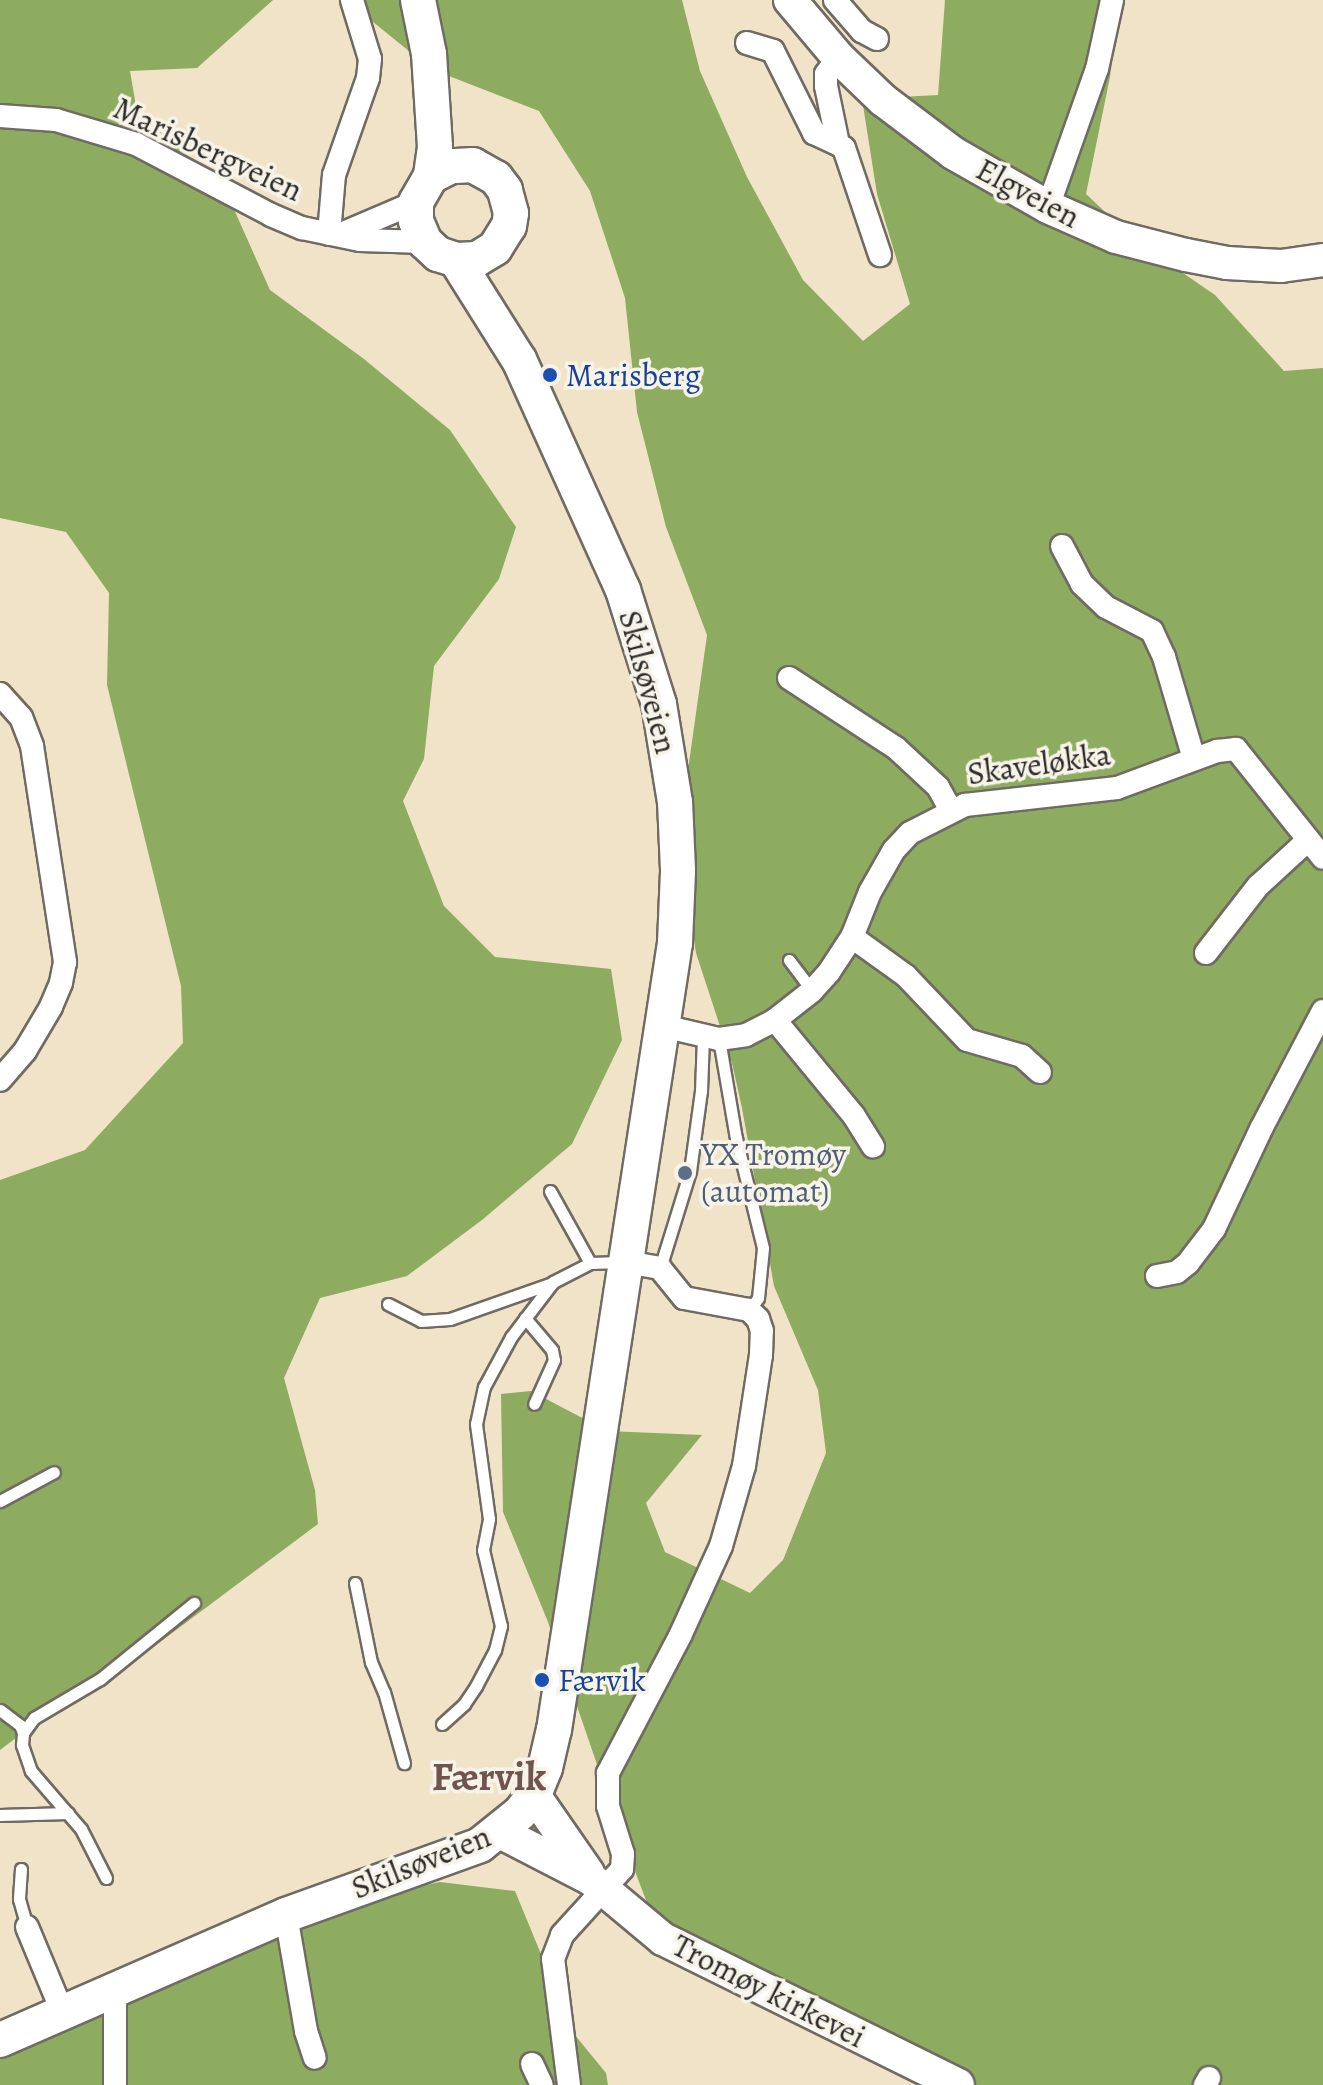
<!DOCTYPE html>
<html>
<head>
<meta charset="utf-8">
<style>
	body { margin:0 }
	#map { position:relative; width:1323px; height:2085px; overflow:hidden; background:#f1e3c8; font-family:Alegreya,serif }
	div>[style] { position:absolute }
	.forest>* { inset:0; background:#8dac60 }
	.roads { filter:drop-shadow(2px 0 #706b62) drop-shadow(-2px 0 #706b62) drop-shadow(0 2px #706b62) drop-shadow(0 -2px #706b62) }
	.lane>* { height:11px; margin:-5.5px; padding:0 5.5px; transform-origin:5.5px; border-radius:5.5px; background:#fff }
	.street>* { height:22px; margin:-11px; padding:0 11px; transform-origin:11px; border-radius:11px; background:#fff }
	.secondary>* { height:32px; margin:-16px; padding:0 16px; transform-origin:16px; border-radius:16px; background:#fff }
	.primary>* { height:34px; margin:-17px; padding:0 17px; transform-origin:17px; border-radius:17px; background:#fff }
	.dots>* { width:22px; height:22px; translate:-50% -50%; box-sizing:border-box; border:4px solid #f7f3e8; border-radius:50% }
	span { translate:-50% -50%; white-space:nowrap; text-align:center; line-height:1.15; -webkit-text-stroke:7px #f7f3e8; paint-order:stroke }
	.street-label { font-size:32px; color:#2b2b2b }
	.transit-label { font-size:32px; color:#164399 }
	.left { translate:0 -50%; text-align:left }
	.service-label { font-size:32px; color:#4e5e75 }
	.district-label { font-size:40px; color:#71544d; font-weight:700 }
</style>
</head>
<body>
<div id="map">
	<div class="forest">
		<i style="clip-path:polygon(0 0,273px 0,197px 68px,130px 71px,137px 112px,224px 187px,270px 290px,364px 359px,450px 430px,516px 527px,499px 579px,434px 666px,424px 759px,403px 801px,444px 906px,495px 957px,611px 969px,622px 1040px,572px 1144px,482px 1220px,407px 1276px,320px 1298px,284px 1378px,315px 1490px,318px 1524px,152px 1648px,69px 1698px,0 1750px,0 1180px,85px 1150px,183px 1043px,181px 986px,107px 685px,109px 593px,66px 532px,0 518px)"></i>
		<i style="clip-path:polygon(346px 0,682px 0,700px 71px,747px 177px,803px 280px,863px 341px,910px 304px,877px 194px,862px 99px,938px 95px,945px 0,1120px 0,1110px 77px,1086px 194px,1135px 240px,1215px 295px,1284px 371px,1323px 368px,1323px 2085px,935px 2085px,663px 1945px,622px 1837px,548px 1622px,503px 1512px,501px 1394px,531px 1391px,607px 1431px,702px 1435px,646px 1503px,665px 1552px,750px 1593px,783px 1560px,826px 1453px,818px 1390px,774px 1286px,742px 1108px,732px 1063px,696px 953px,678px 841px,707px 635px,666px 527px,637px 412px,625px 298px,590px 191px,539px 111px,431px 69px)"></i>
		<i style="clip-path:polygon(440px 1882px,515px 1891px,574px 2034px,606px 2073px,608px 2085px,0 2085px,0 2040px,327px 1906px)"></i>
	</div>
	<div class="roads">
		<div class="lane">
			<i style="left:789px;top:960px;width:39px;rotate:53deg"></i>
			<i style="left:719px;top:1039px;width:100px;rotate:80.3deg"></i>
			<i style="left:736px;top:1138px;width:113px;rotate:76.2deg"></i>
			<i style="left:763px;top:1248px;width:50px;rotate:95.7deg"></i>
			<i style="left:758px;top:1298px;width:15px;rotate:127deg"></i>
			<i style="left:550px;top:1191px;width:82px;rotate:60.9deg"></i>
			<i style="left:660px;top:1268px;width:102px;rotate:-72.8deg"></i>
			<i style="left:690px;top:1171px;width:81px;rotate:-82.2deg"></i>
			<i style="left:701px;top:1091px;width:54px;rotate:-87.9deg"></i>
			<i style="left:388px;top:1304px;width:37px;rotate:27deg"></i>
			<i style="left:421px;top:1321px;width:29px;rotate:-4deg"></i>
			<i style="left:450px;top:1319px;width:108px;rotate:-19.4deg"></i>
			<i style="left:525px;top:1318px;width:42px;rotate:49.8deg"></i>
			<i style="left:552px;top:1350px;width:10px;rotate:79deg"></i>
			<i style="left:554px;top:1360px;width:48px;rotate:114.4deg"></i>
			<i style="left:0;top:1501px;width:61px;rotate:-28.2deg"></i>
			<i style="left:355px;top:1583px;width:81px;rotate:78.6deg"></i>
			<i style="left:371px;top:1662px;width:33px;rotate:67deg"></i>
			<i style="left:384px;top:1692px;width:74px;rotate:74.3deg"></i>
			<i style="left:0;top:1710px;width:25px;rotate:37deg"></i>
			<i style="left:20px;top:1725px;width:9px;rotate:69deg"></i>
			<i style="left:442px;top:1724px;width:30px;rotate:-42deg"></i>
			<i style="left:464px;top:1704px;width:22px;rotate:-56deg"></i>
			<i style="left:476px;top:1686px;width:41px;rotate:-62.2deg"></i>
			<i style="left:495px;top:1650px;width:25px;rotate:-76deg"></i>
			<i style="left:501px;top:1626px;width:78px;rotate:-103.3deg"></i>
			<i style="left:483px;top:1550px;width:32px;rotate:-79deg"></i>
			<i style="left:489px;top:1519px;width:96px;rotate:-97.8deg"></i>
			<i style="left:476px;top:1424px;width:38px;rotate:-78deg"></i>
			<i style="left:484px;top:1387px;width:57px;rotate:-61.6deg"></i>
			<i style="left:511px;top:1337px;width:69px;rotate:-52.6deg"></i>
			<i style="left:553px;top:1282px;width:42px;rotate:-27.2deg"></i>
			<i style="left:590px;top:1263px;width:31px;rotate:-2deg"></i>
			<i style="left:0;top:1815px;width:68px;rotate:-1.7deg"></i>
			<i style="left:21px;top:1869px;width:30px;rotate:94deg"></i>
			<i style="left:19px;top:1899px;width:29px;rotate:74deg"></i>
			<i style="left:106px;top:1878px;width:55px;rotate:-117deg"></i>
			<i style="left:81px;top:1829px;width:77px;rotate:-130.8deg"></i>
			<i style="left:31px;top:1771px;width:28px;rotate:-109deg"></i>
			<i style="left:22px;top:1745px;width:12px;rotate:-85deg"></i>
			<i style="left:23px;top:1733px;width:19px;rotate:-54deg"></i>
			<i style="left:34px;top:1718px;width:77px;rotate:-30.6deg"></i>
			<i style="left:100px;top:1679px;width:121px;rotate:-39deg"></i>
		</div>
		<div class="street">
			<i style="left:835px;top:0;width:41px;rotate:48.9deg"></i>
			<i style="left:862px;top:31px;width:17px;rotate:28deg"></i>
			<i style="left:747px;top:43px;width:27px;rotate:17deg"></i>
			<i style="left:773px;top:51px;width:92px;rotate:63.4deg"></i>
			<i style="left:814px;top:133px;width:26px;rotate:25deg"></i>
			<i style="left:838px;top:57px;width:21px;rotate:125deg"></i>
			<i style="left:826px;top:74px;width:12px;rotate:90deg"></i>
			<i style="left:826px;top:86px;width:59px;rotate:78.3deg"></i>
			<i style="left:838px;top:144px;width:7px;rotate:34deg"></i>
			<i style="left:844px;top:148px;width:113px;rotate:71.4deg"></i>
			<i style="left:0;top:116px;width:56px;rotate:4.1deg"></i>
			<i style="left:56px;top:120px;width:84px;rotate:16.7deg"></i>
			<i style="left:136px;top:144px;width:153px;rotate:27.7deg"></i>
			<i style="left:271px;top:215px;width:34px;rotate:23deg"></i>
			<i style="left:302px;top:228px;width:59px;rotate:11.7deg"></i>
			<i style="left:360px;top:240px;width:65px;rotate:1.8deg"></i>
			<i style="left:1048px;top:207px;width:146px;rotate:-70.5deg"></i>
			<i style="left:1097px;top:69px;width:71px;rotate:-77.7deg"></i>
			<i style="left:329px;top:234px;width:59px;rotate:-85.2deg"></i>
			<i style="left:334px;top:175px;width:103px;rotate:-70.7deg"></i>
			<i style="left:368px;top:78px;width:19px;rotate:-84deg"></i>
			<i style="left:370px;top:59px;width:62px;rotate:-107deg"></i>
			<i style="left:341px;top:234px;width:82px;rotate:-23.1deg"></i>
			<i style="left:1062px;top:546px;width:43px;rotate:62.2deg"></i>
			<i style="left:1082px;top:584px;width:33px;rotate:44deg"></i>
			<i style="left:1106px;top:607px;width:52px;rotate:27.6deg"></i>
			<i style="left:1152px;top:631px;width:29px;rotate:65deg"></i>
			<i style="left:1164px;top:657px;width:106px;rotate:73.6deg"></i>
			<i style="left:789px;top:678px;width:128px;rotate:33.2deg"></i>
			<i style="left:896px;top:748px;width:57px;rotate:42.9deg"></i>
			<i style="left:938px;top:787px;width:25px;rotate:61deg"></i>
			<i style="left:0;top:694px;width:31px;rotate:48deg"></i>
			<i style="left:21px;top:717px;width:31px;rotate:69deg"></i>
			<i style="left:32px;top:746px;width:219px;rotate:81.3deg"></i>
			<i style="left:65px;top:962px;width:21px;rotate:101deg"></i>
			<i style="left:61px;top:983px;width:26px;rotate:113deg"></i>
			<i style="left:51px;top:1007px;width:51px;rotate:120.6deg"></i>
			<i style="left:25px;top:1051px;width:38px;rotate:131deg"></i>
			<i style="left:852px;top:937px;width:67px;rotate:35.8deg"></i>
			<i style="left:906px;top:976px;width:88px;rotate:46.4deg"></i>
			<i style="left:967px;top:1040px;width:57px;rotate:16.2deg"></i>
			<i style="left:1022px;top:1056px;width:24px;rotate:42deg"></i>
			<i style="left:1206px;top:953px;width:85px;rotate:-52.2deg"></i>
			<i style="left:1258px;top:886px;width:68px;rotate:-42.6deg"></i>
			<i style="left:775px;top:1020px;width:124px;rotate:50.5deg"></i>
			<i style="left:854px;top:1116px;width:36px;rotate:58deg"></i>
			<i style="left:663px;top:1026px;width:57px;rotate:13.1deg"></i>
			<i style="left:719px;top:1039px;width:27px;rotate:-8deg"></i>
			<i style="left:746px;top:1035px;width:33px;rotate:-27deg"></i>
			<i style="left:775px;top:1020px;width:47px;rotate:-38.1deg"></i>
			<i style="left:812px;top:991px;width:25px;rotate:-48deg"></i>
			<i style="left:829px;top:972px;width:42px;rotate:-56.7deg"></i>
			<i style="left:852px;top:937px;width:48px;rotate:-68.2deg"></i>
			<i style="left:870px;top:892px;width:48px;rotate:-60.3deg"></i>
			<i style="left:894px;top:850px;width:23px;rotate:-47deg"></i>
			<i style="left:910px;top:833px;width:62px;rotate:-27deg"></i>
			<i style="left:965px;top:805px;width:153px;rotate:-6.4deg"></i>
			<i style="left:1117px;top:788px;width:107px;rotate:-20.3deg"></i>
			<i style="left:1217px;top:751px;width:19px;rotate:-6deg"></i>
			<i style="left:1236px;top:749px;width:139px;rotate:51.4deg"></i>
			<i style="left:1157px;top:1276px;width:20px;rotate:-11deg"></i>
			<i style="left:1177px;top:1272px;width:14px;rotate:-39deg"></i>
			<i style="left:1188px;top:1263px;width:43px;rotate:-52.6deg"></i>
			<i style="left:1214px;top:1229px;width:113px;rotate:-64.8deg"></i>
			<i style="left:1262px;top:1127px;width:131px;rotate:-62.3deg"></i>
			<i style="left:286px;top:1915px;width:118px;rotate:80.2deg"></i>
			<i style="left:306px;top:2031px;width:28px;rotate:72deg"></i>
			<i style="left:27px;top:1927px;width:91px;rotate:67.4deg"></i>
			<i style="left:115px;top:1989px;width:96px;rotate:90deg"></i>
			<i style="left:532px;top:2064px;width:23px;rotate:65deg"></i>
			<i style="left:569px;top:2085px;width:127px;rotate:-97.2deg"></i>
			<i style="left:553px;top:1959px;width:26px;rotate:-69deg"></i>
			<i style="left:562px;top:1935px;width:89px;rotate:-47.7deg"></i>
			<i style="left:622px;top:1869px;width:15px;rotate:-86deg"></i>
			<i style="left:623px;top:1854px;width:50px;rotate:-107.4deg"></i>
			<i style="left:608px;top:1806px;width:33px;rotate:-90deg"></i>
			<i style="left:608px;top:1773px;width:155px;rotate:-62.3deg"></i>
			<i style="left:680px;top:1636px;width:99px;rotate:-65.5deg"></i>
			<i style="left:721px;top:1546px;width:83px;rotate:-74deg"></i>
			<i style="left:744px;top:1466px;width:112px;rotate:-81.3deg"></i>
			<i style="left:761px;top:1355px;width:24px;rotate:-88deg"></i>
			<i style="left:762px;top:1331px;width:13px;rotate:-108deg"></i>
			<i style="left:758px;top:1319px;width:13px;rotate:-135deg"></i>
			<i style="left:749px;top:1310px;width:66px;rotate:-169.5deg"></i>
			<i style="left:684px;top:1298px;width:38px;rotate:-129deg"></i>
			<i style="left:660px;top:1268px;width:35px;rotate:-170deg"></i>
			<i style="left:1205px;top:2085px;width:8px;rotate:-60deg"></i>
		</div>
		<div class="secondary">
			<i style="left:790px;top:0;width:75px;rotate:49.9deg"></i>
			<i style="left:838px;top:57px;width:62px;rotate:43.7deg"></i>
			<i style="left:883px;top:100px;width:88px;rotate:37.1deg"></i>
			<i style="left:953px;top:153px;width:109px;rotate:29.6deg"></i>
			<i style="left:1048px;top:207px;width:74px;rotate:23.8deg"></i>
			<i style="left:1116px;top:237px;width:72px;rotate:14.4deg"></i>
			<i style="left:1186px;top:255px;width:42px;rotate:11deg"></i>
			<i style="left:1227px;top:263px;width:54px;rotate:3.2deg"></i>
			<i style="left:1281px;top:266px;width:42px;rotate:-8.1deg"></i>
			<i style="left:534px;top:1795px;width:95px;rotate:55.3deg"></i>
			<i style="left:500px;top:1832px;width:102px;rotate:27.3deg"></i>
			<i style="left:591px;top:1879px;width:94px;rotate:39.8deg"></i>
			<i style="left:663px;top:1939px;width:329px;rotate:26.3deg"></i>
		</div>
		<div class="primary">
			<i style="left:418px;top:0;width:55px;rotate:78.5deg"></i>
			<i style="left:429px;top:54px;width:93px;rotate:86.3deg"></i>
			<i style="left:435px;top:147px;width:29px;rotate:98deg"></i>
			<i style="left:431px;top:176px;width:30px;rotate:120deg"></i>
			<i style="left:416px;top:202px;width:19px;rotate:90deg"></i>
			<i style="left:416px;top:221px;width:23px;rotate:67deg"></i>
			<i style="left:425px;top:242px;width:18px;rotate:43deg"></i>
			<i style="left:438px;top:254px;width:19px;rotate:18deg"></i>
			<i style="left:456px;top:260px;width:21px;rotate:-3deg"></i>
			<i style="left:477px;top:259px;width:21px;rotate:-31deg"></i>
			<i style="left:495px;top:248px;width:26px;rotate:-58deg"></i>
			<i style="left:509px;top:226px;width:13px;rotate:-81deg"></i>
			<i style="left:511px;top:213px;width:24px;rotate:-105deg"></i>
			<i style="left:505px;top:190px;width:15px;rotate:-127deg"></i>
			<i style="left:496px;top:178px;width:26px;rotate:-151deg"></i>
			<i style="left:473px;top:165px;width:22px;rotate:177deg"></i>
			<i style="left:451px;top:166px;width:22px;rotate:153deg"></i>
			<i style="left:0;top:2040px;width:312px;rotate:-23.6deg"></i>
			<i style="left:286px;top:1915px;width:206px;rotate:-19.8deg"></i>
			<i style="left:480px;top:1845px;width:51px;rotate:-38.7deg"></i>
			<i style="left:520px;top:1813px;width:23px;rotate:-52deg"></i>
			<i style="left:534px;top:1795px;width:29px;rotate:-68deg"></i>
			<i style="left:545px;top:1768px;width:39px;rotate:-77deg"></i>
			<i style="left:554px;top:1730px;width:796px;rotate:-81.26deg"></i>
			<i style="left:675px;top:943px;width:73px;rotate:-87.6deg"></i>
			<i style="left:678px;top:870px;width:68px;rotate:-92.5deg"></i>
			<i style="left:675px;top:802px;width:99px;rotate:-99.3deg"></i>
			<i style="left:659px;top:704px;width:120px;rotate:-107.5deg"></i>
			<i style="left:623px;top:590px;width:252px;rotate:-114.3deg"></i>
			<i style="left:519px;top:360px;width:118px;rotate:-122.2deg"></i>
		</div>
	</div>
	<div class="dots">
		<i style="left:550px;top:375px;background:#1a4fb4"></i>
		<i style="left:685px;top:1173px;background:#5c6f8a"></i>
		<i style="left:542px;top:1680px;background:#1a4fb4"></i>
	</div>
	<div class="street-label">
		<span style="left:208px;top:149px;rotate:25deg">Marisbergveien</span>
		<span style="left:1028px;top:193px;rotate:28deg">Elgveien</span>
		<span style="left:648px;top:682px;rotate:75deg">Skilsøveien</span>
		<span style="left:1039px;top:764px;rotate:-8deg">Skaveløkka</span>
		<span style="left:421px;top:1862px;rotate:-22deg">Skilsøveien</span>
		<span style="left:769px;top:1991px;rotate:27deg">Tromøy kirkevei</span>
	</div>
	<div class="transit-label">
		<span class="left" style="left:566px;top:375px">Marisberg</span>
		<span class="left" style="left:558px;top:1680px">Færvik</span>
	</div>
	<div class="service-label">
		<span class="left" style="left:701px;top:1173px">YX Tromøy<br>(automat)</span>
	</div>
	<div class="district-label">
		<span style="left:489px;top:1777px">Færvik</span>
	</div>
</div>
</body>
</html>
